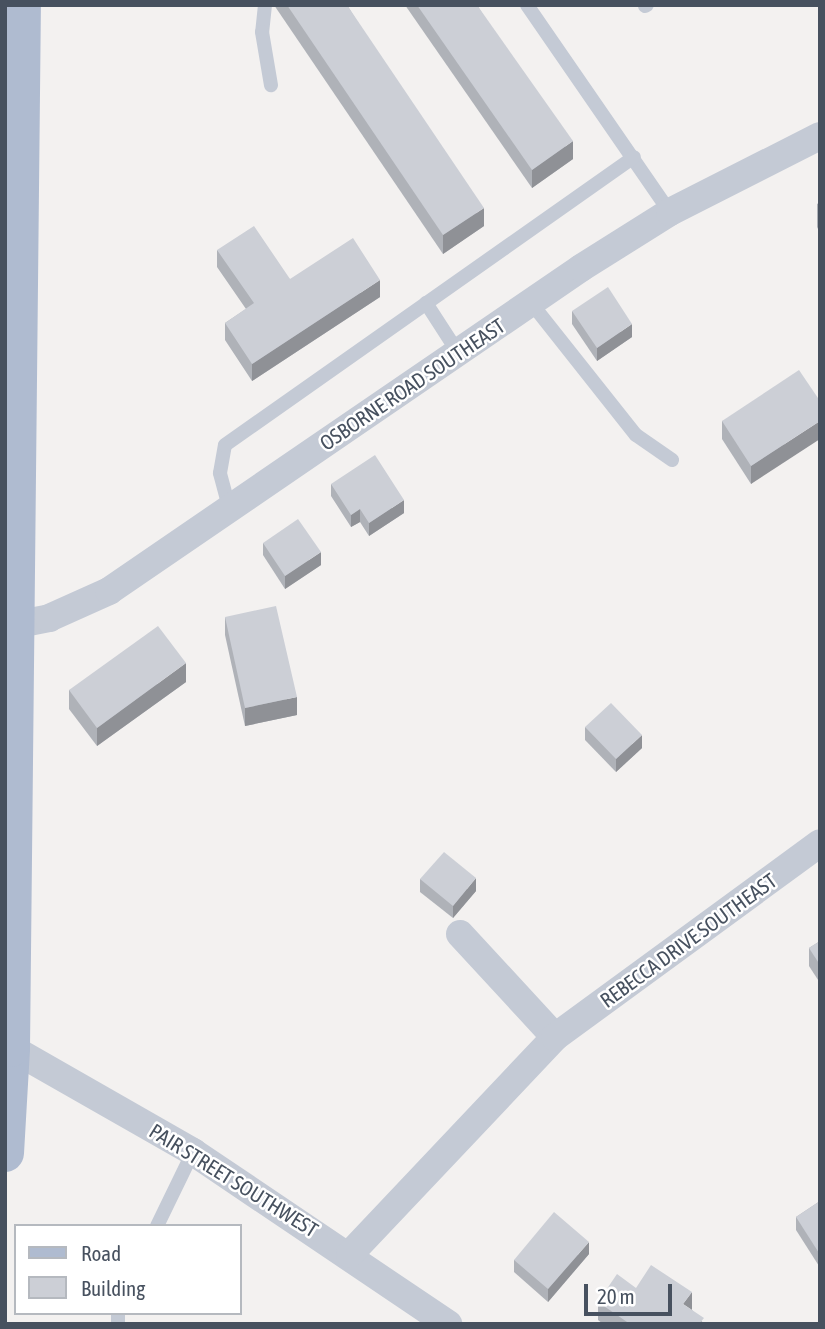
<!DOCTYPE html>
<html>
<head>
<meta charset="utf-8">
<style>
	body { margin:0 }
	#map { position:relative; width:825px; height:1329px; overflow:hidden; background:#f3f1f0; font-family:"Asap Condensed",sans-serif }
	div>[style] { position:absolute }
	.service>* { height:14px; margin:-7px; padding:0 7px; transform-origin:7px; border-radius:7px; background:#c4cad5 }
	.minor>* { height:28px; margin:-14px; padding:0 14px; transform-origin:14px; border-radius:14px; background:#c4cad5 }
	.primary>* { height:38px; margin:-19px; padding:0 19px; transform-origin:19px; border-radius:19px; background:#afbbd0 }
	.wall>* { inset:0; background:#afb2b8 }
	.shaded-wall>* { inset:0; background:#8f9196 }
	.building>* { inset:0; background:#cccfd6 }
	span { translate:-50% -50%; white-space:nowrap; text-align:center; line-height:1.15; -webkit-text-stroke:5px #fff; paint-order:stroke }
	.street-label { font-size:21px; color:#47515f }
	.frame { position:absolute; inset:0; border:7px solid #47515f; pointer-events:none }
	.legend { position:absolute; left:14px; top:1224px; width:228px; height:91px; box-sizing:border-box; background:#fff; border:2px solid #b5b9bf; margin:0; padding:9px 12px; list-style:none; font-size:21px; color:#47515f }
	.legend li { display:flex; align-items:center; gap:14px; height:35px }
	.legend b { width:35px; border:2px solid #b5b9bf }
	.scale { position:absolute; left:584px; top:1284px; width:88px; height:32px; box-sizing:border-box; border:4px solid #47515f; border-top:0; padding-left:9px; font-size:21px; line-height:24px; white-space:nowrap; color:#47515f; -webkit-text-stroke:5px #fff; paint-order:stroke }
</style>
</head>
<body>
<div id="map">
	<div class="service">
		<i style="left:265px;top:5px;width:27px;rotate:96deg"></i>
		<i style="left:262px;top:32px;width:54px;rotate:80.4deg"></i>
		<i style="left:527px;top:5px;width:252px;rotate:55.4deg"></i>
		<i style="left:645px;top:6px;width:2px;rotate:-27deg"></i>
		<i style="left:426px;top:303px;width:57px;rotate:57.1deg"></i>
		<i style="left:532px;top:304px;width:167px;rotate:51.6deg"></i>
		<i style="left:636px;top:435px;width:44px;rotate:34.8deg"></i>
		<i style="left:229px;top:507px;width:35px;rotate:-105deg"></i>
		<i style="left:220px;top:473px;width:28px;rotate:-80deg"></i>
		<i style="left:225px;top:445px;width:500px;rotate:-35.15deg"></i>
		<i style="left:157px;top:1226px;width:82px;rotate:-64.1deg"></i>
		<i style="left:118px;top:1313px;width:11px;rotate:90deg"></i>
	</div>
	<div class="minor">
		<i style="left:14px;top:625px;width:36px;rotate:-11deg"></i>
		<i style="left:49px;top:618px;width:66px;rotate:-24.2deg"></i>
		<i style="left:109px;top:591px;width:572px;rotate:-34.38deg"></i>
		<i style="left:581px;top:268px;width:105px;rotate:-32.2deg"></i>
		<i style="left:670px;top:212px;width:168px;rotate:-26.9deg"></i>
		<i style="left:460px;top:934px;width:140px;rotate:47.3deg"></i>
		<i style="left:11px;top:1048px;width:210px;rotate:29.7deg"></i>
		<i style="left:193px;top:1152px;width:308px;rotate:34deg"></i>
		<i style="left:350px;top:1254px;width:299px;rotate:-46.6deg"></i>
		<i style="left:555px;top:1037px;width:328px;rotate:-36.2deg"></i>
	</div>
	<div class="primary">
		<i style="left:5px;top:1153px;width:105px;rotate:-86.7deg"></i>
		<i style="left:11px;top:1048px;width:1043px;rotate:-89.4deg"></i>
	</div>
	<div class="wall">
		<i style="clip-path:polygon(274px 5px,347px 5px,484px 226px,443px 254px)"></i>
		<i style="clip-path:polygon(405px 5px,477px 5px,573px 159px,532px 188px)"></i>
		<i style="clip-path:polygon(820px 202px,820px 233px,817px 227px,817px 204px)"></i>
		<i style="clip-path:polygon(217px 250px,290px 279px,380px 297px,252px 381px,225px 340px,225px 323px,246px 309px,217px 267px)"></i>
		<i style="clip-path:polygon(572px 311px,632px 337px,597px 361px,572px 324px)"></i>
		<i style="clip-path:polygon(820px 401px,751px 484px,722px 439px,722px 421px)"></i>
		<i style="clip-path:polygon(331px 484px,404px 513px,369px 536px,360px 522px,351px 527px,331px 496px)"></i>
		<i style="clip-path:polygon(263px 543px,321px 565px,285px 589px,263px 555px)"></i>
		<i style="clip-path:polygon(225px 617px,297px 715px,245px 726px,225px 635px)"></i>
		<i style="clip-path:polygon(186px 682px,97px 746px,69px 709px,69px 690px)"></i>
		<i style="clip-path:polygon(585px 727px,642px 748px,616px 772px,585px 740px)"></i>
		<i style="clip-path:polygon(420px 879px,476px 891px,453px 918px,420px 892px)"></i>
		<i style="clip-path:polygon(820px 941px,820px 983px,809px 966px,809px 948px)"></i>
		<i style="clip-path:polygon(820px 1201px,819px 1266px,796px 1230px,796px 1217px)"></i>
		<i style="clip-path:polygon(589px 1254px,548px 1302px,514px 1272px,514px 1260px)"></i>
		<i style="clip-path:polygon(636px 1288px,692px 1310px,704px 1324px,603px 1324px,598px 1320px,598px 1302px)"></i>
	</div>
	<div class="shaded-wall">
		<i style="clip-path:polygon(573px 141px,573px 159px,532px 188px,532px 170px)"></i>
		<i style="clip-path:polygon(484px 208px,484px 226px,443px 254px,443px 235px)"></i>
		<i style="clip-path:polygon(380px 280px,380px 297px,252px 381px,252px 364px)"></i>
		<i style="clip-path:polygon(632px 324px,632px 337px,597px 361px,597px 348px)"></i>
		<i style="clip-path:polygon(820px 421px,820px 439px,751px 484px,751px 466px)"></i>
		<i style="clip-path:polygon(404px 500px,404px 513px,369px 536px,369px 523px)"></i>
		<i style="clip-path:polygon(360px 509px,360px 522px,351px 527px,351px 515px)"></i>
		<i style="clip-path:polygon(321px 552px,321px 565px,285px 589px,285px 576px)"></i>
		<i style="clip-path:polygon(186px 663px,186px 682px,97px 746px,97px 728px)"></i>
		<i style="clip-path:polygon(297px 697px,297px 715px,245px 726px,245px 708px)"></i>
		<i style="clip-path:polygon(642px 735px,642px 748px,616px 772px,616px 759px)"></i>
		<i style="clip-path:polygon(476px 878px,476px 891px,453px 918px,453px 906px)"></i>
		<i style="clip-path:polygon(589px 1242px,589px 1254px,548px 1302px,548px 1289px)"></i>
		<i style="clip-path:polygon(692px 1292px,692px 1310px,683px 1304px)"></i>
	</div>
	<div class="building">
		<i style="clip-path:polygon(287px 5px,347px 5px,484px 208px,443px 235px)"></i>
		<i style="clip-path:polygon(417px 5px,477px 5px,573px 141px,532px 170px)"></i>
		<i style="clip-path:polygon(254px 226px,290px 279px,353px 238px,380px 280px,252px 364px,225px 323px,254px 303px,217px 250px)"></i>
		<i style="clip-path:polygon(608px 287px,632px 324px,597px 348px,572px 311px)"></i>
		<i style="clip-path:polygon(799px 370px,820px 401px,820px 421px,751px 466px,722px 421px)"></i>
		<i style="clip-path:polygon(375px 455px,404px 500px,369px 523px,360px 509px,351px 515px,331px 484px)"></i>
		<i style="clip-path:polygon(298px 519px,321px 552px,285px 576px,263px 543px)"></i>
		<i style="clip-path:polygon(276px 606px,297px 697px,245px 708px,225px 617px)"></i>
		<i style="clip-path:polygon(158px 626px,186px 663px,97px 728px,69px 690px)"></i>
		<i style="clip-path:polygon(611px 703px,642px 735px,616px 759px,585px 727px)"></i>
		<i style="clip-path:polygon(444px 852px,476px 878px,453px 906px,420px 879px)"></i>
		<i style="clip-path:polygon(820px 941px,820px 965px,809px 948px)"></i>
		<i style="clip-path:polygon(820px 1201px,820px 1253px,819px 1253px,796px 1217px)"></i>
		<i style="clip-path:polygon(554px 1212px,589px 1242px,548px 1289px,514px 1260px)"></i>
		<i style="clip-path:polygon(651px 1265px,692px 1292px,683px 1304px,704px 1318px,699px 1324px,630px 1324px,598px 1302px,617px 1274px,636px 1288px)"></i>
	</div>
	<div class="street-label">
		<span style="left:412px;top:384px;rotate:-34deg">OSBORNE ROAD SOUTHEAST</span>
		<span style="left:688px;top:940px;rotate:-36deg">REBECCA DRIVE SOUTHEAST</span>
		<span style="left:234px;top:1180px;rotate:32deg">PAIR STREET SOUTHWEST</span>
	</div>
	<div class="frame"></div>
	<ul class="legend">
	<li><b style="height:9px;background:#afbbd0"></b>Road</li>
	<li><b style="height:19px;background:#cccfd6"></b>Building</li>
	</ul>
	<div class="scale">20 m</div>
</div>
</body>
</html>
